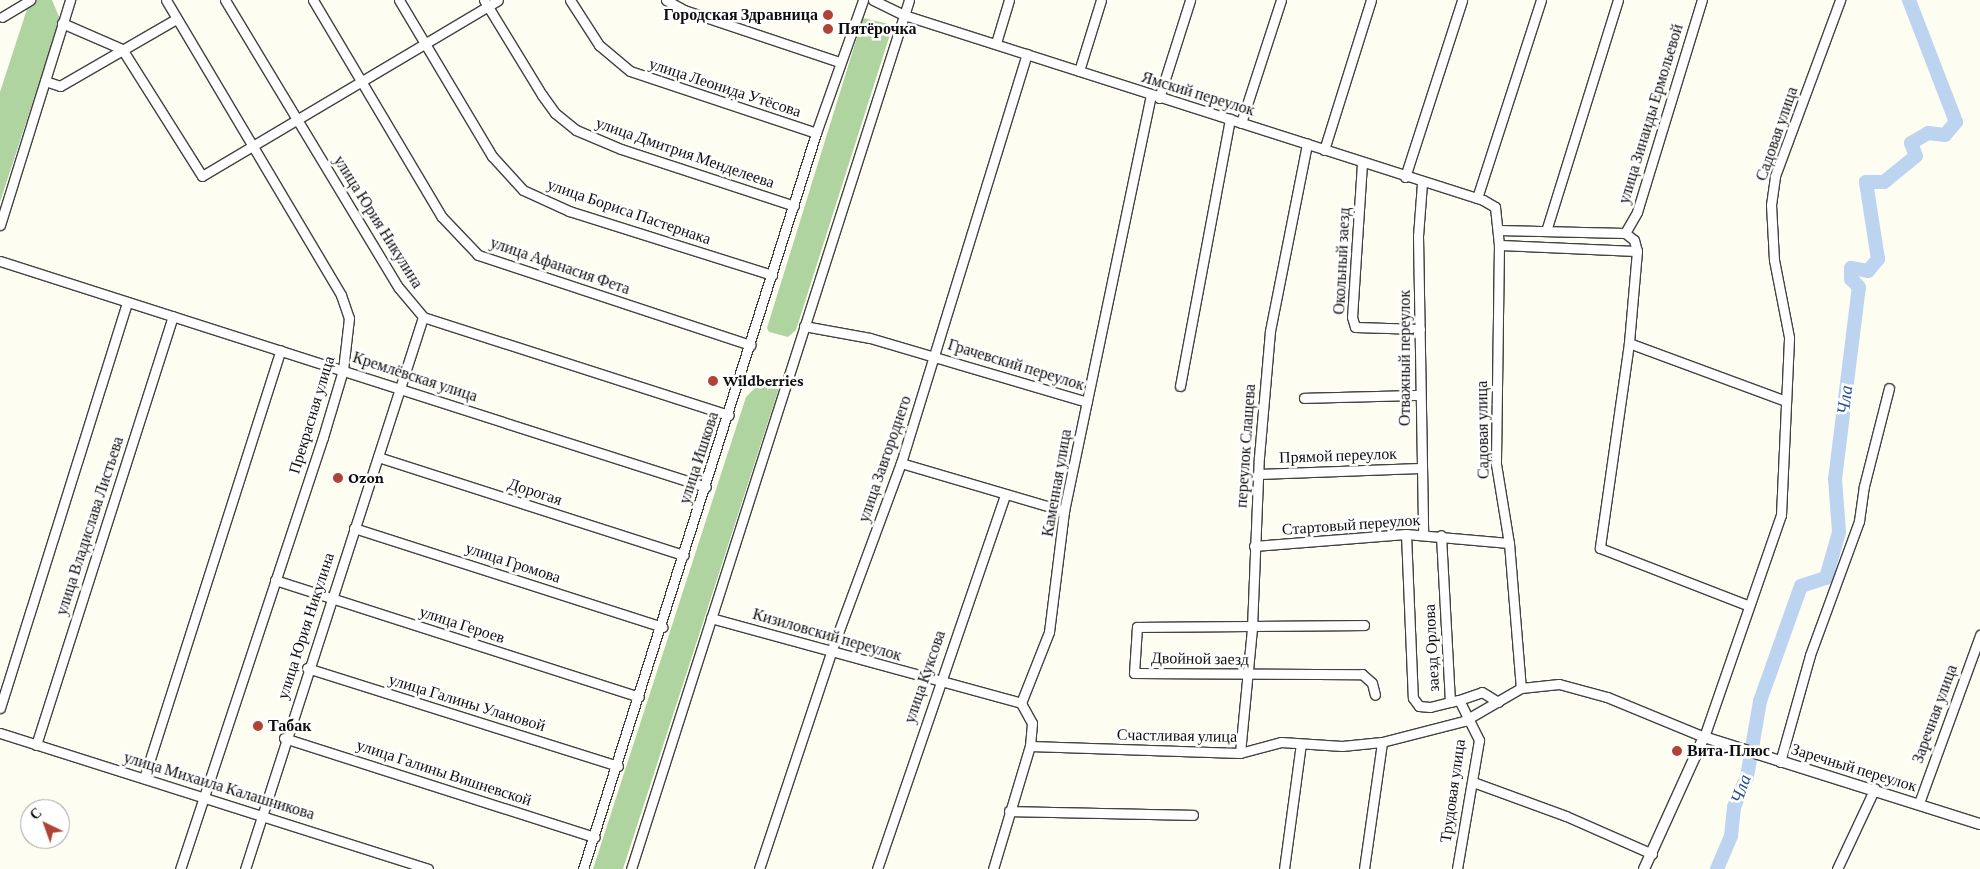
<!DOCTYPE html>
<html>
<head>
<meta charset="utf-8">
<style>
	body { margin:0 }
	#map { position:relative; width:1980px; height:869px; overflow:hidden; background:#fdfdf2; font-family:"Crimson Pro",serif }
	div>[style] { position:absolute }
	.forest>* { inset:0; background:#afd4a0 }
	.river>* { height:14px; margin:-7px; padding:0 7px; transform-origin:7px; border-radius:7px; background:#bcd4ef }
	.roads { filter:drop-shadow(1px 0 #424242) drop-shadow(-1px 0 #424242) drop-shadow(0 1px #424242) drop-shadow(0 -1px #424242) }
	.minor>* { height:9px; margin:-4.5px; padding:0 4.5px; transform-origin:4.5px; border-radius:4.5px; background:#fff }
	.tertiary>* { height:10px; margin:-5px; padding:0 5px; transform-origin:5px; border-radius:5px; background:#fff }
	.dots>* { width:14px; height:14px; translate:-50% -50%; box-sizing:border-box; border:2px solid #fff; border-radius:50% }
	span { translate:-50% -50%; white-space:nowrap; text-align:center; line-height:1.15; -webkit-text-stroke:5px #fff; paint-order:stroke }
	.poi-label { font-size:16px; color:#0f0f0f; font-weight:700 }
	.right { translate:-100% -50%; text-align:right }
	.left { translate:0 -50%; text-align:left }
	.street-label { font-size:16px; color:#0f0f0f }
	.water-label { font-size:18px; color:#265293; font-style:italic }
	.north { position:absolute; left:20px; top:799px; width:50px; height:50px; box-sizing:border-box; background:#fff; border:1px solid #9f9f9f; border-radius:50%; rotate:318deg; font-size:14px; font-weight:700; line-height:20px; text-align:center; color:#0f0f0f }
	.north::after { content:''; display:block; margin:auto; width:18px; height:22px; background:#af4336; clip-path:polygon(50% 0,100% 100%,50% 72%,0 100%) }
</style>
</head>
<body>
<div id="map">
	<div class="forest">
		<i style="clip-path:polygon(30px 0,52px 0,60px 19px,0 202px,0 92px)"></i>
		<i style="clip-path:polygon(863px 18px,893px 25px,796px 330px,788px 337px,769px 332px,767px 328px)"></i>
		<i style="clip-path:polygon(763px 380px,780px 385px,623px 869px,593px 869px,746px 397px)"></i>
	</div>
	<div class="river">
		<i style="left:1717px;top:869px;width:36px;rotate:-67deg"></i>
		<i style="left:1731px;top:836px;width:29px;rotate:-84deg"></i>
		<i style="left:1734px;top:807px;width:33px;rotate:-67deg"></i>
		<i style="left:1747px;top:777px;width:77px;rotate:-80.3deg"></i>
		<i style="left:1760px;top:701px;width:122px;rotate:-70.4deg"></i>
		<i style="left:1801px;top:586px;width:26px;rotate:-18deg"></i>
		<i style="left:1826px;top:578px;width:48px;rotate:-74.2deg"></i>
		<i style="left:1839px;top:532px;width:53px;rotate:-94.3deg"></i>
		<i style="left:1835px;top:479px;width:193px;rotate:-82.9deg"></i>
		<i style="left:1859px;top:287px;width:11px;rotate:-135deg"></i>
		<i style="left:1851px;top:279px;width:11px;rotate:-90deg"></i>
		<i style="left:1851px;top:268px;width:17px;rotate:10deg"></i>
		<i style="left:1868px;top:271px;width:16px;rotate:-50deg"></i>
		<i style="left:1878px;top:259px;width:78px;rotate:-98.9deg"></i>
		<i style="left:1866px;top:182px;width:18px"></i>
		<i style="left:1884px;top:182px;width:41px;rotate:-39.1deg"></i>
		<i style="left:1916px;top:156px;width:14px;rotate:-111deg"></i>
		<i style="left:1911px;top:143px;width:20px;rotate:-30deg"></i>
		<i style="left:1928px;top:133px;width:17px;rotate:7deg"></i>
		<i style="left:1945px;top:135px;width:17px;rotate:-50deg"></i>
		<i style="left:1956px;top:122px;width:131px;rotate:-111.1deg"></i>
	</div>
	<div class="roads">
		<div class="minor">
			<i style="left:166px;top:0;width:343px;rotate:59.3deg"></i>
			<i style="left:341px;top:295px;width:24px;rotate:71deg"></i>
			<i style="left:349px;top:318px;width:52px;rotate:96.6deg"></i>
			<i style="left:343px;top:370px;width:70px;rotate:106.6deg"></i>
			<i style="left:323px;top:437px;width:455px;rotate:108.3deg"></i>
			<i style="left:225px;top:0;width:336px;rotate:58.9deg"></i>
			<i style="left:399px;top:288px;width:38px;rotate:50deg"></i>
			<i style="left:423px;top:317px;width:580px;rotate:107.87deg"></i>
			<i style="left:313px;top:0;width:252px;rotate:59.3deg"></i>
			<i style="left:442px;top:217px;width:52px;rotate:46.5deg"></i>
			<i style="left:478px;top:255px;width:287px;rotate:18.3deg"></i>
			<i style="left:399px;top:0;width:182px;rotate:59.2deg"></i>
			<i style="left:492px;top:156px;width:46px;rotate:47.6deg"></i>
			<i style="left:523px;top:190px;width:51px;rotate:24.5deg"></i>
			<i style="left:569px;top:211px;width:213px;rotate:17.5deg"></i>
			<i style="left:484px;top:0;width:111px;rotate:58.6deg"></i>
			<i style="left:542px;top:95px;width:22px;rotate:54deg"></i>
			<i style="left:555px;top:113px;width:27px;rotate:39deg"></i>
			<i style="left:576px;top:130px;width:49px;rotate:22.9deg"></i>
			<i style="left:621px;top:149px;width:182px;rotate:18.2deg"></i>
			<i style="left:570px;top:0;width:54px;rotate:57.2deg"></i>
			<i style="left:599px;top:45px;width:40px;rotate:40deg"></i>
			<i style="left:630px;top:71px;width:196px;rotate:18.4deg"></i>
			<i style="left:666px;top:0;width:21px;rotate:29deg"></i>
			<i style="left:684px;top:10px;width:163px;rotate:18.5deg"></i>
			<i style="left:873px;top:0;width:34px;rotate:26deg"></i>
			<i style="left:904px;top:15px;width:608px;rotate:17.72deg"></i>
			<i style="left:1483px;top:200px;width:14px;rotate:30deg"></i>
			<i style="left:1495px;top:207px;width:38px;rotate:84deg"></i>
			<i style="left:1499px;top:245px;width:219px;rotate:90.8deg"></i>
			<i style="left:1496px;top:464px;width:80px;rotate:80.7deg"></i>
			<i style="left:1509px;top:543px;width:145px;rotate:85.3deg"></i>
			<i style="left:2px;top:17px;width:33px;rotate:-31deg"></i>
			<i style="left:62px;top:23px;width:65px;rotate:23.4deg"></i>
			<i style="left:122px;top:49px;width:150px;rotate:57.8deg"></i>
			<i style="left:202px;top:176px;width:344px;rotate:-30.7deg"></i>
			<i style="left:996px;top:43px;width:45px;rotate:-73.2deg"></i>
			<i style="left:1079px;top:71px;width:74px;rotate:-72.8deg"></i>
			<i style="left:45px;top:81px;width:16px;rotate:18deg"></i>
			<i style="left:60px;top:86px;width:134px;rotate:-30deg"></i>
			<i style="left:1159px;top:98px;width:103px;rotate:-72.4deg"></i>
			<i style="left:1241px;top:123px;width:129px;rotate:-72deg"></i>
			<i style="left:1324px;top:150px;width:157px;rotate:-72.6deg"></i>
			<i style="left:1362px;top:163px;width:154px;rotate:93.7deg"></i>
			<i style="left:1352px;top:317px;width:10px;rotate:73deg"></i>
			<i style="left:1355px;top:327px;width:65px;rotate:1.8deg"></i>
			<i style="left:1405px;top:177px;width:186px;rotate:-72.1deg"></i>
			<i style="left:1422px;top:183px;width:53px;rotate:94.3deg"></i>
			<i style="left:1418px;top:236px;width:298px;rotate:89deg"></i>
			<i style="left:1477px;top:198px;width:208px;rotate:-72.1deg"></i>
			<i style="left:0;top:225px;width:236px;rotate:-72.7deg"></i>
			<i style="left:1498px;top:230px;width:127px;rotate:1.4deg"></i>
			<i style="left:1625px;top:233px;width:11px;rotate:38deg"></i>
			<i style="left:1634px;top:240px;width:11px;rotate:75deg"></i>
			<i style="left:1637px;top:251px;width:92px;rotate:95deg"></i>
			<i style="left:1629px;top:343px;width:207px;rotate:98.1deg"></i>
			<i style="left:1600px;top:548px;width:158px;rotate:21.2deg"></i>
			<i style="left:1546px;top:231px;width:242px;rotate:-72.7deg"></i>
			<i style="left:1625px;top:233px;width:24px;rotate:-60deg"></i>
			<i style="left:1637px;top:212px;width:222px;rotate:-73deg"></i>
			<i style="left:1499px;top:245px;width:138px;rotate:2.5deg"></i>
			<i style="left:0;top:261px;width:741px;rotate:17.75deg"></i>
			<i style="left:423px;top:317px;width:321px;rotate:17.8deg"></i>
			<i style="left:804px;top:326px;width:67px;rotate:10.3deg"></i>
			<i style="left:870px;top:338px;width:226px;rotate:16.4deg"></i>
			<i style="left:1629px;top:343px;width:167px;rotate:20.3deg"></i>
			<i style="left:1180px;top:386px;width:272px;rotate:-79.4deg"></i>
			<i style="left:1304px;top:398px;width:116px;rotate:-1.5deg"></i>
			<i style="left:378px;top:457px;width:321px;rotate:17.8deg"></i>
			<i style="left:901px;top:463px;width:170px;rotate:16.4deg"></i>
			<i style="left:1258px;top:474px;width:162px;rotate:-2.1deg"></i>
			<i style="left:354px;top:528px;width:324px;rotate:17.8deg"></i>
			<i style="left:1406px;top:534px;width:164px;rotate:87.6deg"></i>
			<i style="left:1413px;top:698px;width:10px;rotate:53deg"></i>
			<i style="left:1419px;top:706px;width:11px;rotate:5deg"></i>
			<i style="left:1430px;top:707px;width:21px;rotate:-14deg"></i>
			<i style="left:1450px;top:702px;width:167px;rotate:-93.1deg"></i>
			<i style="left:1254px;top:546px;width:152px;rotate:-4.5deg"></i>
			<i style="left:1406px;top:534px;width:103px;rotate:5deg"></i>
			<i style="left:275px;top:580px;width:382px;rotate:17.8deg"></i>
			<i style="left:711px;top:618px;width:321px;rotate:15.3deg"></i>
			<i style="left:1364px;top:625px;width:227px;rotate:179.5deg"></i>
			<i style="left:1137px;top:627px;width:46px;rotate:93.7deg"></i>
			<i style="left:1134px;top:673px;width:228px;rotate:0.3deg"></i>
			<i style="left:1362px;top:674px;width:13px;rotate:42deg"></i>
			<i style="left:1372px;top:683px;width:12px;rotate:76deg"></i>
			<i style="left:307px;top:668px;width:326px;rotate:17.5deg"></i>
			<i style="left:1459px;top:700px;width:24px;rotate:-19deg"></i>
			<i style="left:1482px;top:692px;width:19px;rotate:32deg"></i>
			<i style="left:1450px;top:702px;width:9px;rotate:-13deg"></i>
			<i style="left:1459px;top:700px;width:45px;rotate:63.4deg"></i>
			<i style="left:1479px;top:740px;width:131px;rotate:99.7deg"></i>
			<i style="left:0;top:708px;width:425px;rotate:-72.6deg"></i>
			<i style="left:0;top:733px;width:449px;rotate:17.6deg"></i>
			<i style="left:284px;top:738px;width:326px;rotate:17.7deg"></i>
			<i style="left:36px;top:745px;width:450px;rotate:-72.3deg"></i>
			<i style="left:1030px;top:746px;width:210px;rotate:1.9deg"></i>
			<i style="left:1240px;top:753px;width:42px;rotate:-15deg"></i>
			<i style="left:1281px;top:742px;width:61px;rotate:3.8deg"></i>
			<i style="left:1342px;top:746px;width:40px;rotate:-5.7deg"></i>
			<i style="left:1382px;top:742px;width:85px;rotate:-14.4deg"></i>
			<i style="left:1464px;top:721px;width:66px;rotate:-30.1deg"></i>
			<i style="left:1521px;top:688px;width:38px;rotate:-6deg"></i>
			<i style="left:1559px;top:684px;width:50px;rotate:15.2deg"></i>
			<i style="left:1607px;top:697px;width:105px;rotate:22.4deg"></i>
			<i style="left:1704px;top:737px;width:235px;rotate:-70.9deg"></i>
			<i style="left:1781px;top:515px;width:178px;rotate:-87.4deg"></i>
			<i style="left:1789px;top:337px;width:78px;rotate:-101deg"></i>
			<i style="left:1774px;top:260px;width:55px;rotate:-93.1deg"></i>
			<i style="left:1771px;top:205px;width:29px;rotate:-82deg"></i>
			<i style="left:1775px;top:176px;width:188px;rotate:-69.7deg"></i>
			<i style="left:1240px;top:753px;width:126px;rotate:-84.5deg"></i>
			<i style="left:1252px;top:628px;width:171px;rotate:-87.7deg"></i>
			<i style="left:1259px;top:457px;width:126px;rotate:-85deg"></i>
			<i style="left:1270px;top:331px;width:191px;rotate:-78.8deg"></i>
			<i style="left:1780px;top:762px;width:111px;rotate:-74.3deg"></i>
			<i style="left:1810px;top:655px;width:143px;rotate:-69.9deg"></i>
			<i style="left:1859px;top:521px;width:35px;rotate:-82deg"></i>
			<i style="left:1864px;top:486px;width:101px;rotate:-75.7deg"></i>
			<i style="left:144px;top:778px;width:449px;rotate:-72.3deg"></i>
			<i style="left:1473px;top:782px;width:99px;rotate:20.1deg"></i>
			<i style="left:1566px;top:816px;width:94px;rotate:23.8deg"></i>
			<i style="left:1919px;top:803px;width:179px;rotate:-70deg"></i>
			<i style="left:1009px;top:811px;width:184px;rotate:1.2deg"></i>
			<i style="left:583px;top:869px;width:772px;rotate:-72.43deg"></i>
			<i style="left:816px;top:133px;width:141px;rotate:-70.5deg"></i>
			<i style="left:631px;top:869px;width:912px;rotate:-72.26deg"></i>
			<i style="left:759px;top:869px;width:229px;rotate:-71.6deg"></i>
			<i style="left:831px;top:652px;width:202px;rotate:-69.7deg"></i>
			<i style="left:901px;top:463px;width:428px;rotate:-72.9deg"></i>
			<i style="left:877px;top:869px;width:395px;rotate:-71.1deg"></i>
			<i style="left:993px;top:869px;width:128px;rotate:-73.3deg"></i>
			<i style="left:1030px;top:746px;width:23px;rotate:-85deg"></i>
			<i style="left:1032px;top:723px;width:23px;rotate:-119deg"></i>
			<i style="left:1021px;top:703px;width:76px;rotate:-68.5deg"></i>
			<i style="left:1049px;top:632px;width:122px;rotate:-82.9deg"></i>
			<i style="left:1064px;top:511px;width:425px;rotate:-78.2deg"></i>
			<i style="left:1284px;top:869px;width:126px;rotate:-82.3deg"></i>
			<i style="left:1364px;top:869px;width:128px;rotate:-81.9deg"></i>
			<i style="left:1837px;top:869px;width:89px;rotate:-64.9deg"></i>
		</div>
		<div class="tertiary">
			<i style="left:1644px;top:869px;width:145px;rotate:-65.6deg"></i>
			<i style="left:1704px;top:737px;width:289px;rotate:17.5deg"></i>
		</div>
	</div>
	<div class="dots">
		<i style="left:828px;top:15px;background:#af4336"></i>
		<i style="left:828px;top:29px;background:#af4336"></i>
		<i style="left:713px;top:381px;background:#af4336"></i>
		<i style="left:338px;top:478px;background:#af4336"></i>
		<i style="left:258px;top:726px;background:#af4336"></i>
		<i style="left:1677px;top:751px;background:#af4336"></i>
	</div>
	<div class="poi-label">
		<span class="right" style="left:818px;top:15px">Городская Здравница</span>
		<span class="left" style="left:838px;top:29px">Пятёрочка</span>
		<span class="left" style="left:723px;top:381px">Wildberries</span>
		<span class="left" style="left:348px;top:478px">Ozon</span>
		<span class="left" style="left:268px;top:726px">Табак</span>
		<span class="left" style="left:1687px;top:751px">Вита-Плюс</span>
	</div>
	<div class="street-label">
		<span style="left:725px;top:88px;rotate:18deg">улица Леонида Утёсова</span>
		<span style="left:1198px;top:94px;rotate:17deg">Ямский переулок</span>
		<span style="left:1651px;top:114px;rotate:-73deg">улица Зинаиды Ермольевой</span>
		<span style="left:1777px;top:134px;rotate:-71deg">Садовая улица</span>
		<span style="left:685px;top:153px;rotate:19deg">улица Дмитрия Менделеева</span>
		<span style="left:629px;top:212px;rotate:19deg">улица Бориса Пастернака</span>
		<span style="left:378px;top:222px;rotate:58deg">улица Юрия Никулина</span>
		<span style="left:1342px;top:261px;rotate:-87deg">Окольный заезд</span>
		<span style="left:560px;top:266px;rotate:19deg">улица Афанасия Фета</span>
		<span style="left:1405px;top:358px;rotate:-90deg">Отважный переулок</span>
		<span style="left:1016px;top:365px;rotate:17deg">Грачевский переулок</span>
		<span style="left:415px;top:377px;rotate:18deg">Кремлёвская улица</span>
		<span style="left:312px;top:415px;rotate:-73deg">Прекрасная улица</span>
		<span style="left:1483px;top:430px;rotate:-91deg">Садовая улица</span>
		<span style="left:1246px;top:446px;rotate:-86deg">переулок Слащева</span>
		<span style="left:1338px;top:456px;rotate:-2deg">Прямой переулок</span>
		<span style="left:699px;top:458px;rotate:-72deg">улица Ишкова</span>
		<span style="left:885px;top:459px;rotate:-71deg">улица Завгороднего</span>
		<span style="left:1057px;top:483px;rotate:-80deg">Каменная улица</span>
		<span style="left:535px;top:492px;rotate:18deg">Дорогая</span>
		<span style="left:1351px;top:525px;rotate:-4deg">Стартовый переулок</span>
		<span style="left:90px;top:526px;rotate:-72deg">улица Владислава Листьева</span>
		<span style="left:513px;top:563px;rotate:18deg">улица Громова</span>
		<span style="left:462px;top:625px;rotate:18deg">улица Героев</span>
		<span style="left:306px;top:626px;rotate:-72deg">улица Юрия Никулина</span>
		<span style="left:827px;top:635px;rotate:16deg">Кизиловский переулок</span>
		<span style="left:1432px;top:648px;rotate:-93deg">заезд Орлова</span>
		<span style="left:1200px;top:659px;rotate:1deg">Двойной заезд</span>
		<span style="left:925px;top:677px;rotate:-71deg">улица Куксова</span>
		<span style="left:467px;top:703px;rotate:17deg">улица Галины Улановой</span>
		<span style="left:1935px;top:714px;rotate:-70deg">Заречная улица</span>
		<span style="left:1177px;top:736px;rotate:1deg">Счастливая улица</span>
		<span style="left:1854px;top:768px;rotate:17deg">Заречный переулок</span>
		<span style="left:444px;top:773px;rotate:18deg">улица Галины Вишневской</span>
		<span style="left:219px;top:786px;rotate:17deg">улица Михаила Калашникова</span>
		<span style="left:1453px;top:791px;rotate:-82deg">Трудовая улица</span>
	</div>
	<div class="water-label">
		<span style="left:1845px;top:400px;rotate:-83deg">Чла</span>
		<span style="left:1741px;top:789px;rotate:-71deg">Чла</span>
	</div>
	<div class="north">С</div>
</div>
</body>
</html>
